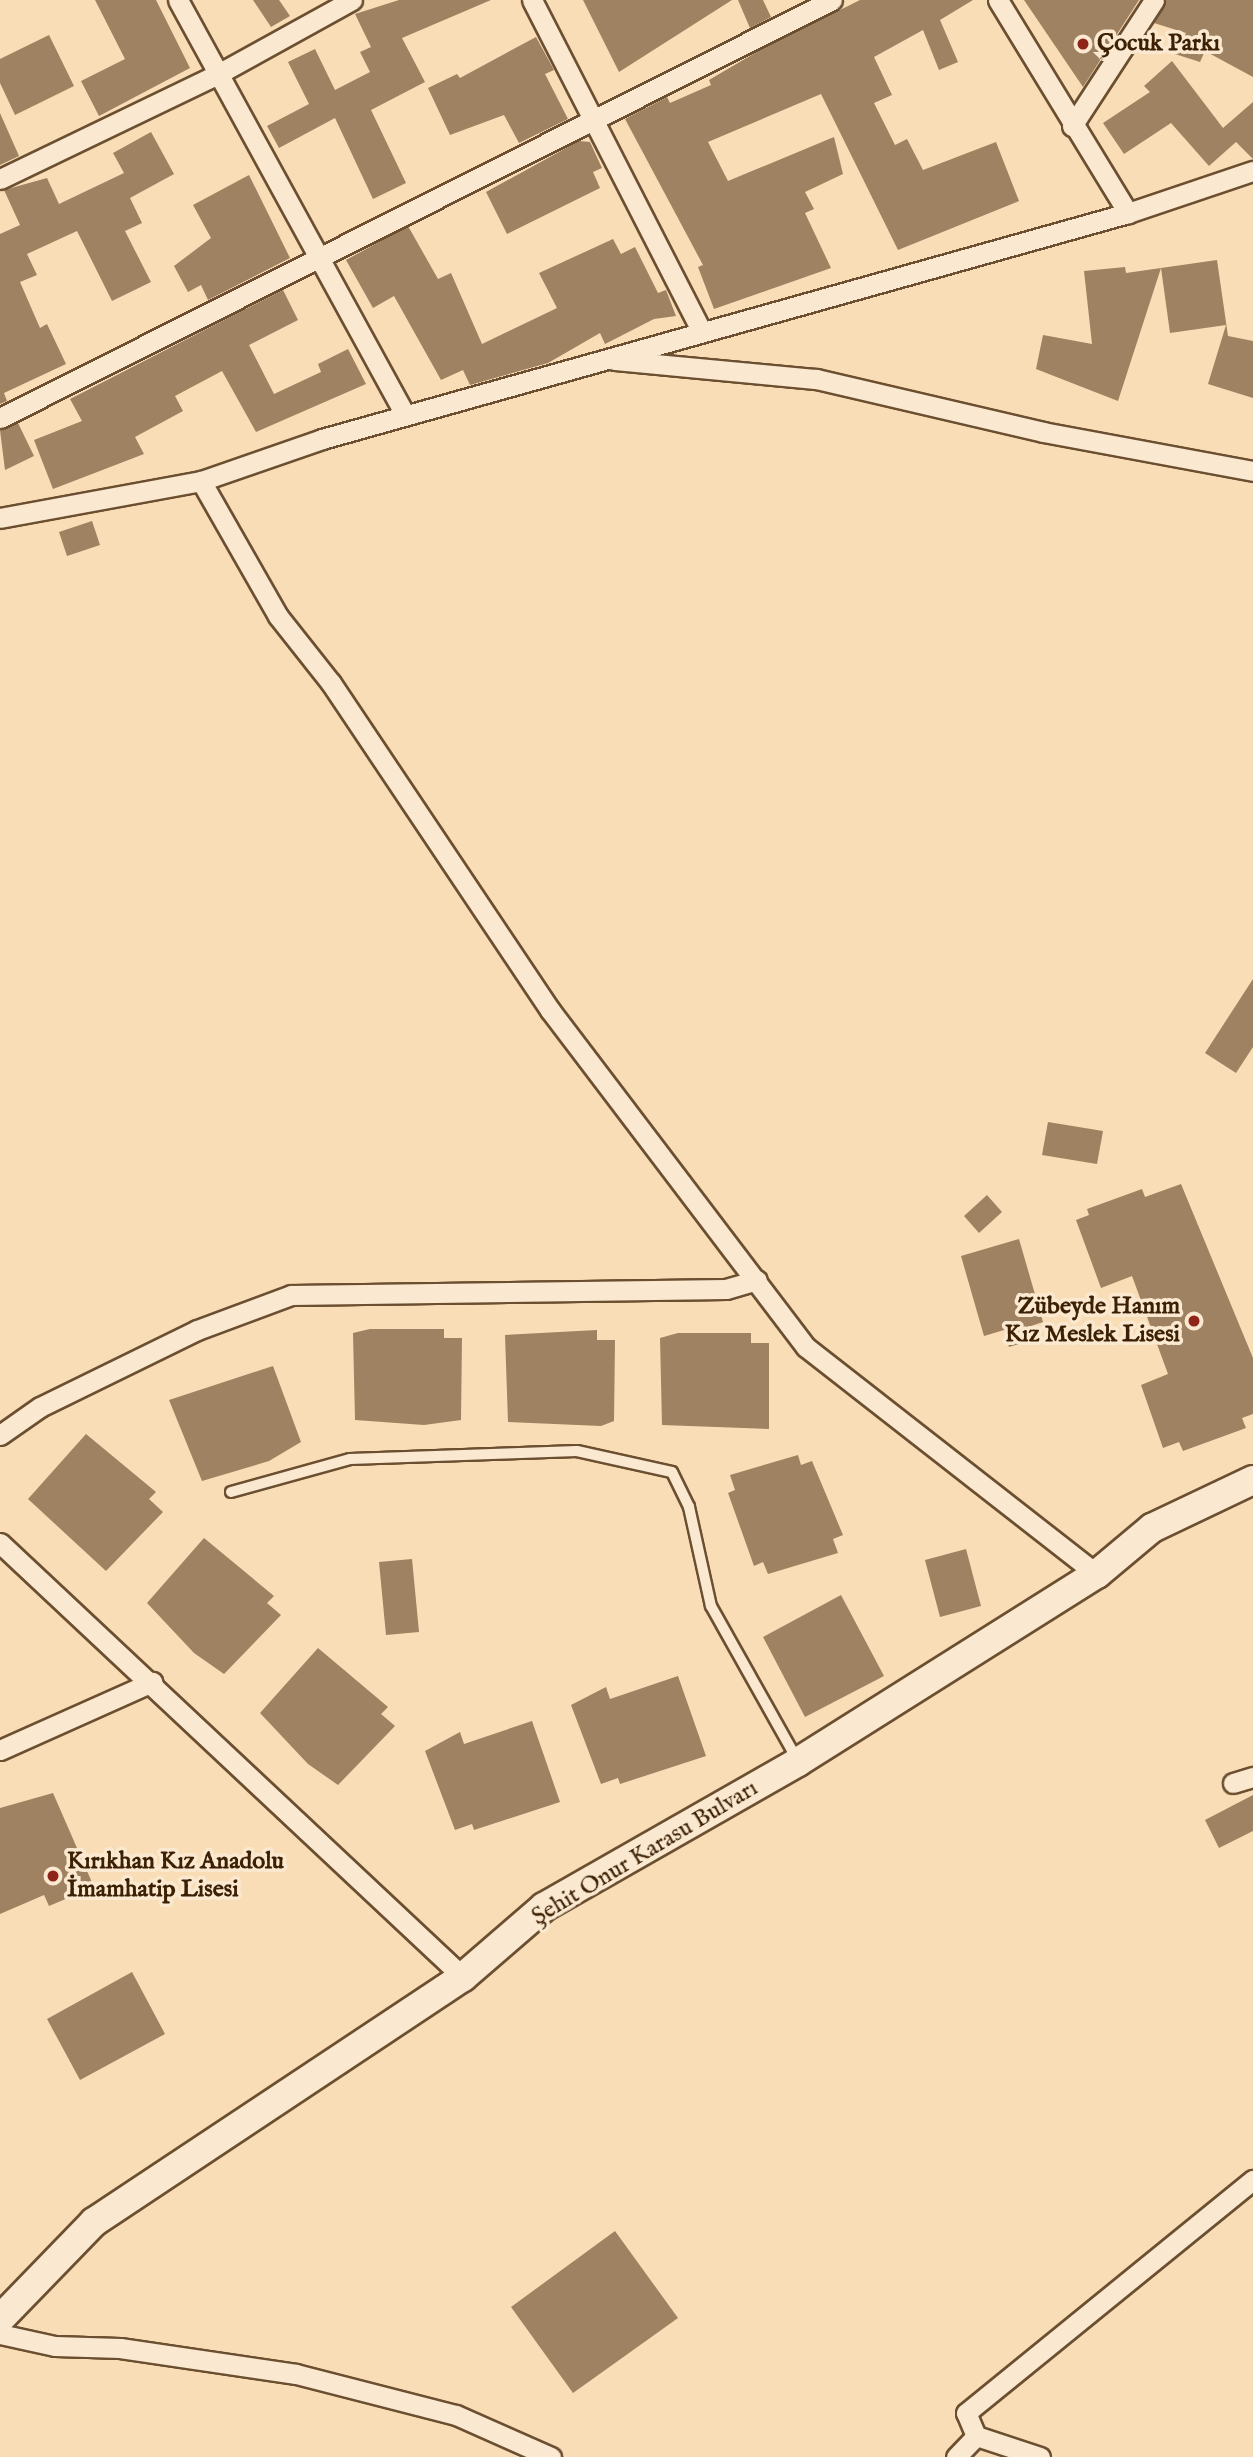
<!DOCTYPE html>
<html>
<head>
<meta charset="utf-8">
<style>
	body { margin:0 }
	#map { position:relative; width:1253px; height:2457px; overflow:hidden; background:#f8ddb6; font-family:"IM FELL English",serif }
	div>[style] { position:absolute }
	.building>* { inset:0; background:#9e8261 }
	.roads { filter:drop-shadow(2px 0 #6b4f30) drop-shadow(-2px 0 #6b4f30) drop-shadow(0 2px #6b4f30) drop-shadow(0 -2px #6b4f30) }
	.lane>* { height:10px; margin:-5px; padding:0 5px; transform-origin:5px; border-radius:5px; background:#fae9d0 }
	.street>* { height:19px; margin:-9.5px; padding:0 9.5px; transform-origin:9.5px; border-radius:9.5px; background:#fae9d0 }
	.secondary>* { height:28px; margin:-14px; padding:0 14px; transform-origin:14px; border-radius:14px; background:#fae9d0 }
	.dots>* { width:19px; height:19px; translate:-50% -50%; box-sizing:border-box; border:4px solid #fae9d0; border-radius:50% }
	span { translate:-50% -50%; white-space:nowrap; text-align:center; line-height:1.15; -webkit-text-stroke:7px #fae9d0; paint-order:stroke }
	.poi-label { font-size:24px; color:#3c2004; font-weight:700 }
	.left { translate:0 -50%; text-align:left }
	.right { translate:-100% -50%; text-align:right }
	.street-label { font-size:24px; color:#3c2004 }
</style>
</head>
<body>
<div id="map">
	<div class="building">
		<i style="clip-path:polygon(95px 0,156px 0,190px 68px,99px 116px,81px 81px,125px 59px)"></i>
		<i style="clip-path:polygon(253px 0,279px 0,290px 16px,271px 27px)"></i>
		<i style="clip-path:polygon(399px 0,491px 0,402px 38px,425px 82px,371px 110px,406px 183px,373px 199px,335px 118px,279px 148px,267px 126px,309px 104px,288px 62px,315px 49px,335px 90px,370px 72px,360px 52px,371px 47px,355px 14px)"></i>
		<i style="clip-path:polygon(583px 0,732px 0,619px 72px)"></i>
		<i style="clip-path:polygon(738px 0,763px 0,771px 17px,750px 28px)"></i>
		<i style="clip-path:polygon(860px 0,973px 0,940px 20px,958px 62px,939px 70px,923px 30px,874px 57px,892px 95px,874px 103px,895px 145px,907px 139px,923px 170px,996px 142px,1019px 201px,898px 250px,821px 94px,708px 142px,728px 181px,834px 137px,843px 174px,805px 192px,814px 209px,805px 213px,831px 268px,714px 309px,698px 267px,703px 265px,625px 119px,667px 97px,670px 103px,711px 85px,709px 80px,760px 50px)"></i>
		<i style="clip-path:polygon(1024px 0,1139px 0,1083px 87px)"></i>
		<i style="clip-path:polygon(1166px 0,1253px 0,1253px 77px,1205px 51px,1200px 62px,1175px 54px,1186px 33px,1154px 23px)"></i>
		<i style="clip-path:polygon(49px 35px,74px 86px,15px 115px,0 83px,0 59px)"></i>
		<i style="clip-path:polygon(536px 37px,554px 70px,545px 74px,568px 119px,519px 143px,504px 115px,450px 135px,428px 88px,457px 74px,460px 78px)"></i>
		<i style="clip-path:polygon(1172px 61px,1223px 128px,1253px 102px,1253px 159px,1236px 142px,1209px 166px,1171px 123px,1124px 154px,1103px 123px,1150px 92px,1144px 86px)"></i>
		<i style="clip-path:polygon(0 113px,19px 156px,0 165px)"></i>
		<i style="clip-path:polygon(151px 132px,174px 174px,130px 198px,142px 223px,125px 231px,151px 282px,112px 301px,77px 231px,27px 254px,37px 275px,20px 282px,40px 328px,47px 324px,66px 364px,4px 393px,7px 401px,0 404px,0 234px,20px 225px,4px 190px,47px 178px,59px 204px,124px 173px,113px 153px)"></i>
		<i style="clip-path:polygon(579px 141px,590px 142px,602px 168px,593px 172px,600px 188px,507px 234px,486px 192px)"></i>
		<i style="clip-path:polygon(249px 175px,290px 258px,208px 300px,201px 285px,188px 292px,174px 266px,211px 238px,193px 205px)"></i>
		<i style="clip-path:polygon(408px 226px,438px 279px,451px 273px,482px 344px,557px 308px,539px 273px,613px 239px,621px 254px,635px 247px,658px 293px,666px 290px,676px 316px,654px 319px,605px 344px,600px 333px,548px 363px,470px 385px,463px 370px,441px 380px,394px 296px,373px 308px,346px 260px)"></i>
		<i style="clip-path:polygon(1217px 260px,1228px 336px,1253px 341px,1253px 398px,1208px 384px,1226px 325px,1170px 333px,1161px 268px)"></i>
		<i style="clip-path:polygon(1125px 267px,1126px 273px,1161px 268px,1118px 401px,1036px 369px,1043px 335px,1092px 344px,1084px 271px)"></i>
		<i style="clip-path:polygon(283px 290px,298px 320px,249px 345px,274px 394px,321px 372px,318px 364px,348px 349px,366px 384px,256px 432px,222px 371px,175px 396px,183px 411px,135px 437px,144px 454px,53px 489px,34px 440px,82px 421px,70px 399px)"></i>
		<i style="clip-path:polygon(18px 423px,34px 456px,5px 470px,0 430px)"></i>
		<i style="clip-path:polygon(92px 521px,100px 545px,67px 556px,59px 532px)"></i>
		<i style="clip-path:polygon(1253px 979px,1253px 1047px,1236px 1073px,1205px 1053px)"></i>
		<i style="clip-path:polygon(1048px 1122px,1103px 1131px,1097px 1164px,1042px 1155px)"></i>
		<i style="clip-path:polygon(1181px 1184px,1253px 1358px,1253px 1414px,1242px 1418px,1246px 1428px,1183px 1451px,1179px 1442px,1163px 1448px,1141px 1385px,1168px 1374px,1132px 1276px,1101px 1288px,1076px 1220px,1089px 1215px,1087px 1209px,1142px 1189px,1145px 1197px)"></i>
		<i style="clip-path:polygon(987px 1195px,1002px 1212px,979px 1233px,964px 1216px)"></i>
		<i style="clip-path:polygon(1019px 1239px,1043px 1322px,1025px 1328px,1029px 1341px,1009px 1347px,1004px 1330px,984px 1336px,961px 1256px)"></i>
		<i style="clip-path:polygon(370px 1329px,444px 1329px,444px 1338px,462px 1338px,461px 1420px,424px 1425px,355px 1420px,353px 1333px)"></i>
		<i style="clip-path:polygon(597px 1330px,597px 1340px,615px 1340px,614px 1421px,601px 1426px,508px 1422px,505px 1335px)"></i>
		<i style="clip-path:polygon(678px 1333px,751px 1333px,751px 1343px,769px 1343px,769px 1429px,662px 1425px,660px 1338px)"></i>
		<i style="clip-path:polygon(273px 1366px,301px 1442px,269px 1461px,202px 1481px,169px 1400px)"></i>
		<i style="clip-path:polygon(86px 1434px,156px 1492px,149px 1499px,163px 1512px,106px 1571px,28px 1499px)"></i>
		<i style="clip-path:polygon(798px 1455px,801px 1465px,812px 1461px,843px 1535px,833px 1539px,838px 1553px,768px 1574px,763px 1562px,754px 1566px,728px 1493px,735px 1490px,730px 1475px)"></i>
		<i style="clip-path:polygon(204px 1538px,274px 1596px,267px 1603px,281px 1615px,224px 1674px,194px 1653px,147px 1603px)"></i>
		<i style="clip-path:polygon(966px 1549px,981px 1606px,940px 1617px,925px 1560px)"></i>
		<i style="clip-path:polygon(412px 1559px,419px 1632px,386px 1635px,379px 1562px)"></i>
		<i style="clip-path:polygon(841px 1595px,884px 1676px,805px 1717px,763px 1637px)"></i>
		<i style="clip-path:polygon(318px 1648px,388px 1707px,381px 1714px,395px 1726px,338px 1785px,308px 1764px,260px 1713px)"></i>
		<i style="clip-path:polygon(678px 1676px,706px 1756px,620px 1784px,618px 1778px,601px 1784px,571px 1705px,606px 1687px,610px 1699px)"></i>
		<i style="clip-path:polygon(532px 1721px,560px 1802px,474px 1830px,472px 1824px,455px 1830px,425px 1751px,460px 1732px,464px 1744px)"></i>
		<i style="clip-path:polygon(53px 1793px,94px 1887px,49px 1906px,44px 1895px,0 1914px,0 1808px)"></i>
		<i style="clip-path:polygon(1253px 1795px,1253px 1831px,1219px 1848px,1205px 1820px)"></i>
		<i style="clip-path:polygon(132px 1972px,165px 2034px,80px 2080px,47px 2019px)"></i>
		<i style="clip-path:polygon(615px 2231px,678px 2318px,573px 2393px,511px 2307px)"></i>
	</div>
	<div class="roads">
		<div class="lane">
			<i style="left:231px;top:1492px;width:123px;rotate:-15.5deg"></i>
			<i style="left:350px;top:1459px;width:227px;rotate:-2deg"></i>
			<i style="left:577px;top:1451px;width:97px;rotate:12.5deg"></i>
			<i style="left:672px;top:1472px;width:39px;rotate:64deg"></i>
			<i style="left:689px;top:1507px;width:101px;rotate:77.5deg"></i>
			<i style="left:711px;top:1606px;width:178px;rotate:60.7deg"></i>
		</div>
		<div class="street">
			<i style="left:178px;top:0;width:473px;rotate:61.3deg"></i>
			<i style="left:532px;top:0;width:369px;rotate:62.9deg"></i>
			<i style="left:998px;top:0;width:250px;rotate:58.6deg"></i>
			<i style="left:1072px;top:126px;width:150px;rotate:-56.9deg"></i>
			<i style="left:0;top:179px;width:242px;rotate:-25.7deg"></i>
			<i style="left:218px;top:74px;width:153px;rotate:-28.9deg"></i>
			<i style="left:614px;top:360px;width:203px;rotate:5.4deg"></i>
			<i style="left:816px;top:379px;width:233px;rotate:13.1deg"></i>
			<i style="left:1043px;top:432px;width:214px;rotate:10.5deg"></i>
			<i style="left:0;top:418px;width:931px;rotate:-26.68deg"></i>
			<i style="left:201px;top:481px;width:155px;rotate:60.3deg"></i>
			<i style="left:278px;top:616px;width:85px;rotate:51.7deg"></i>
			<i style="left:331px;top:683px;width:394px;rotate:56.2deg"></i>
			<i style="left:550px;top:1010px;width:423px;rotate:52.8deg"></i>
			<i style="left:806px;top:1347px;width:369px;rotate:38deg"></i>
			<i style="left:0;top:518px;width:204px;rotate:-10.4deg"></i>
			<i style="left:201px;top:481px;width:128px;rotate:-19.1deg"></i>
			<i style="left:322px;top:439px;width:837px;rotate:-15.66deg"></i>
			<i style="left:1128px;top:213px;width:132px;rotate:-18.6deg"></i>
			<i style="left:0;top:1435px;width:49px;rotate:-35deg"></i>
			<i style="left:40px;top:1407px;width:175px;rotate:-26.1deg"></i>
			<i style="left:197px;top:1330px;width:100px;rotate:-20.4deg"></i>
			<i style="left:291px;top:1295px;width:435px;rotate:-0.8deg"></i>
			<i style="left:726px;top:1289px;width:32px;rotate:-16deg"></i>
			<i style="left:0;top:1543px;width:635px;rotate:43.15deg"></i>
			<i style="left:0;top:1750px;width:167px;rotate:-24.1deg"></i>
			<i style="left:1233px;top:1783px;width:21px;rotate:-17deg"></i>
			<i style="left:0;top:2334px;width:56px;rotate:12.3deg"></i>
			<i style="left:55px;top:2346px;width:65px;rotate:1.8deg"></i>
			<i style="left:120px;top:2348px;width:178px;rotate:8.4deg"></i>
			<i style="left:296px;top:2374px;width:165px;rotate:14.4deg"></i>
			<i style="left:456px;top:2415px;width:104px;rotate:23.9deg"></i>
			<i style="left:956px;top:2457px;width:29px;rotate:-46deg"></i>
			<i style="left:1040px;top:2457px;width:67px;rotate:-161.8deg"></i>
			<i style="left:976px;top:2436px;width:25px;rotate:-113deg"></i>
			<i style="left:966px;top:2413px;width:370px;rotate:-39.1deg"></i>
		</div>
		<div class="secondary">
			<i style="left:0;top:2319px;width:135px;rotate:-45.9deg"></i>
			<i style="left:94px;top:2222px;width:443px;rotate:-33.6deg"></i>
			<i style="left:463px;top:1977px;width:107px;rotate:-40.8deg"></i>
			<i style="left:544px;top:1907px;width:292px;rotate:-29.7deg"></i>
			<i style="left:798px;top:1762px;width:353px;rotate:-32.2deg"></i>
			<i style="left:1097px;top:1574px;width:72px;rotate:-39.9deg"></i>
			<i style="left:1152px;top:1528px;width:112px;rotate:-25.4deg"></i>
		</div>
	</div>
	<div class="dots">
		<i style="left:1083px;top:44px;background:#8f2418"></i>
		<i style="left:1194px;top:1321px;background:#8f2418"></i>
		<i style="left:53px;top:1876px;background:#8f2418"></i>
	</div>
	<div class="poi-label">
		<span class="left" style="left:1097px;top:44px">Çocuk Parkı</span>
		<span class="right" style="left:1180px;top:1321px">Zübeyde Hanım<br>Kız Meslek Lisesi</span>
		<span class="left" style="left:67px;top:1876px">Kırıkhan Kız Anadolu<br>İmamhatip Lisesi</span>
	</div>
	<div class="street-label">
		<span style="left:645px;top:1853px;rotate:-31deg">Şehit Onur Karasu Bulvarı</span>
	</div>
</div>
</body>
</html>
